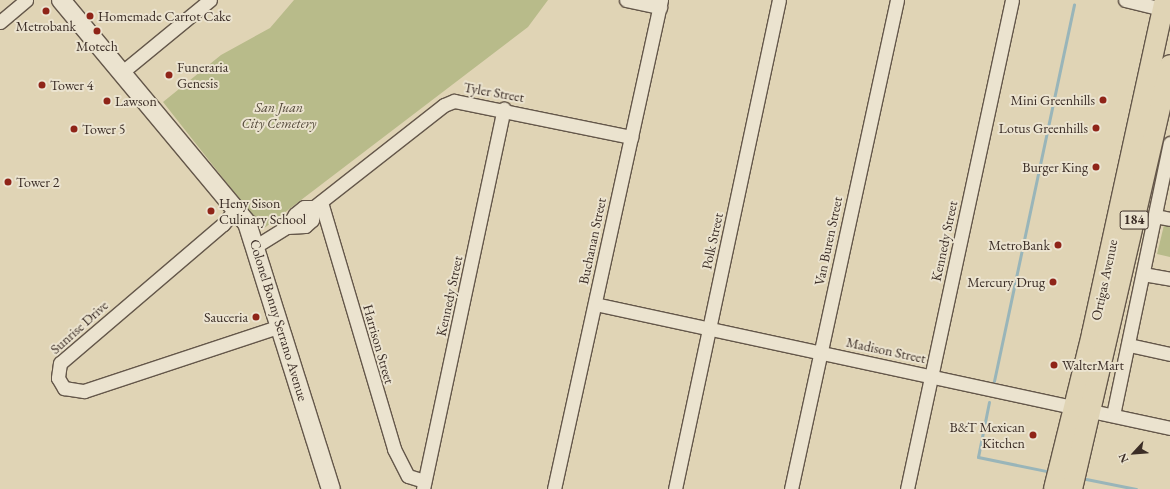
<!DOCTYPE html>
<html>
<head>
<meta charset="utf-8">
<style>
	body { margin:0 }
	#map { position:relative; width:1170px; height:489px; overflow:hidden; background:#e0d4b5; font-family:"EB Garamond",serif }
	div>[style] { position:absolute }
	.green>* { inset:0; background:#b8bb8a }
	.stream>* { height:3px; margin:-1.5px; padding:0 1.5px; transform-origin:1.5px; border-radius:1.5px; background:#99b5b9 }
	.roads { filter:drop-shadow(1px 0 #64574a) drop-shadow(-1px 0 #64574a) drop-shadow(0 1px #64574a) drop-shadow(0 -1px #64574a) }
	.minor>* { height:13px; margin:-6.5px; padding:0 6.5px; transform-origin:6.5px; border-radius:6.5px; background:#ebe3cf }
	.secondary>* { height:18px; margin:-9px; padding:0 9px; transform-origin:9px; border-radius:9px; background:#ebe3cf }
	.primary>* { height:20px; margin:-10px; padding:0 10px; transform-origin:10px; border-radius:10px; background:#e0d4b5 }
	.dots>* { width:11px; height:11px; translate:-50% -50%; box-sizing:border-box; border:2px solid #ebe3cf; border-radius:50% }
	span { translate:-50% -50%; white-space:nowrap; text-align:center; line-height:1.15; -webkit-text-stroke:4px #ebe3cf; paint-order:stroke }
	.shield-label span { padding:1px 3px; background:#ebe3cf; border:1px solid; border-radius:3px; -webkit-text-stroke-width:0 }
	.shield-label { font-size:13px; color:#3b2d26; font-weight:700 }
	.poi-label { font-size:14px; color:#3b2d26 }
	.left { translate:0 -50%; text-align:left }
	.right { translate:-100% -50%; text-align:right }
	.street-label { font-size:14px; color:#3b2d26 }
	.park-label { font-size:14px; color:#54493a; font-style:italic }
	.north { position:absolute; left:1114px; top:433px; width:40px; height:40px; -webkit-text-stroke:3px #ebe3cf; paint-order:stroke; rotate:244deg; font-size:11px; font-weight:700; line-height:16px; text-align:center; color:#3b2d26 }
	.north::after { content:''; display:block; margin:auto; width:14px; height:18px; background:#3b2d26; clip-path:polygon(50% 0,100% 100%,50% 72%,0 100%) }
</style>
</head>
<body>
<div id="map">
	<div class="green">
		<i style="clip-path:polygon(294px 0,548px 0,528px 27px,263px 229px,163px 102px,221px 55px,270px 28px)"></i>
		<i style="clip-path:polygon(1164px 225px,1170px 226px,1170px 257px,1157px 254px)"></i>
	</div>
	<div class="stream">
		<i style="left:994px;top:381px;width:385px;rotate:-78deg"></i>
		<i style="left:989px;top:402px;width:56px;rotate:101.3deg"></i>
		<i style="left:978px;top:457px;width:69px;rotate:11.6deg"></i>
		<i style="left:1086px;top:479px;width:51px;rotate:11.3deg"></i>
	</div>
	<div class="roads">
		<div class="minor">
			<i style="left:626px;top:0;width:35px;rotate:12deg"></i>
			<i style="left:1125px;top:0;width:46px;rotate:13.7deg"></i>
			<i style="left:0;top:22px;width:34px;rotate:-40deg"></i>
			<i style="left:121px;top:73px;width:115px;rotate:-39.4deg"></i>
			<i style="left:321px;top:202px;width:258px;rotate:73.5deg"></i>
			<i style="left:394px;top:449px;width:30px;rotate:63deg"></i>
			<i style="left:408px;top:476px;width:17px;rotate:17deg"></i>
			<i style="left:237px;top:207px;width:22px;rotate:129deg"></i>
			<i style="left:223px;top:224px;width:214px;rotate:139.5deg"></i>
			<i style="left:60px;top:363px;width:15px;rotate:98deg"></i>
			<i style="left:58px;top:378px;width:12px;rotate:59deg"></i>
			<i style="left:64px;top:388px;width:20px;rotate:9deg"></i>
			<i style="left:84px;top:391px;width:207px;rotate:-18.3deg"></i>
			<i style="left:1155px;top:216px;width:15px;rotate:11deg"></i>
			<i style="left:287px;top:227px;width:15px;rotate:-58deg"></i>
			<i style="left:295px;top:214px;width:11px;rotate:-38deg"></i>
			<i style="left:304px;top:207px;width:10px"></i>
			<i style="left:314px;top:207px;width:165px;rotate:-38.1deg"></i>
			<i style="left:444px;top:105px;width:11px;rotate:-22deg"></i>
			<i style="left:454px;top:101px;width:181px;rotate:11.5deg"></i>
			<i style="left:256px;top:246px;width:36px;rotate:-32deg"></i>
			<i style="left:287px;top:227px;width:18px;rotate:-3deg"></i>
			<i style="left:305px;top:226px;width:9px;rotate:-41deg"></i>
			<i style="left:312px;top:220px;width:13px;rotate:-81deg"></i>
			<i style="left:1143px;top:274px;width:27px;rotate:10deg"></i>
			<i style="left:595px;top:304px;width:588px;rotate:12.17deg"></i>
			<i style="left:1129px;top:345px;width:42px;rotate:12.4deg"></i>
			<i style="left:1113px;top:415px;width:278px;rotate:-78.2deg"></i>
			<i style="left:423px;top:489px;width:389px;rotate:-78deg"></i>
			<i style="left:554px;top:489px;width:501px;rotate:-77.66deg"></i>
			<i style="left:675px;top:489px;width:500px;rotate:-78deg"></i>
			<i style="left:791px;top:489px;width:500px;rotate:-77.77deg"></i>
			<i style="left:907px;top:489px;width:500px;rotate:-77.88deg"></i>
		</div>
		<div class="secondary">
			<i style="left:61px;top:0;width:290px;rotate:50.2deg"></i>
			<i style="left:247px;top:223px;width:279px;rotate:72.5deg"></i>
		</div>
		<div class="primary">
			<i style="left:1054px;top:489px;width:160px;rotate:-76.2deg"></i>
			<i style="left:1092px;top:334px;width:342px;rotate:-77.7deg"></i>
			<i style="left:1072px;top:489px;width:435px;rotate:-77deg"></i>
		</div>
	</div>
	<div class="dots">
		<i style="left:46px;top:11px;background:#8f2418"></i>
		<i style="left:90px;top:16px;background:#8f2418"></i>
		<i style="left:97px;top:31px;background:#8f2418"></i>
		<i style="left:169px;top:75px;background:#8f2418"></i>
		<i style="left:42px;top:85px;background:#8f2418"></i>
		<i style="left:1103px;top:100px;background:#8f2418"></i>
		<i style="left:107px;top:101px;background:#8f2418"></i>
		<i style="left:1096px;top:128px;background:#8f2418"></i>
		<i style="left:74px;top:129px;background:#8f2418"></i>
		<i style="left:1096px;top:167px;background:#8f2418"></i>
		<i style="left:8px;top:182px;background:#8f2418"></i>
		<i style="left:211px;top:211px;background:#8f2418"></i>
		<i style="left:1058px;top:245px;background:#8f2418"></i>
		<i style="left:1053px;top:282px;background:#8f2418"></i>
		<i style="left:256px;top:317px;background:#8f2418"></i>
		<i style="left:1054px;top:365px;background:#8f2418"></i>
		<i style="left:1033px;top:435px;background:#8f2418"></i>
	</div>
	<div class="shield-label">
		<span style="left:1134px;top:220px">184</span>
	</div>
	<div class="poi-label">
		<span class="left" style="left:98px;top:16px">Homemade Carrot Cake</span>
		<span style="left:46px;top:26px">Metrobank</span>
		<span style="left:97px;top:46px">Motech</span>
		<span class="left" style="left:177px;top:75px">Funeraria<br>Genesis</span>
		<span class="left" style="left:50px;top:85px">Tower 4</span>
		<span class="right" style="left:1095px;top:100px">Mini Greenhills</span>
		<span class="left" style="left:115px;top:101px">Lawson</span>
		<span class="right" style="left:1088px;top:128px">Lotus Greenhills</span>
		<span class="left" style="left:82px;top:129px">Tower 5</span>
		<span class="right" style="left:1088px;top:167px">Burger King</span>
		<span class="left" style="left:16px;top:182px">Tower 2</span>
		<span class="left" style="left:219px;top:211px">Heny Sison<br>Culinary School</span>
		<span class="right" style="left:1050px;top:245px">MetroBank</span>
		<span class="right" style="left:1045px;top:282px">Mercury Drug</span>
		<span class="right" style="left:248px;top:317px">Sauceria</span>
		<span class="left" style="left:1062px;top:365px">WalterMart</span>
		<span class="right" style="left:1025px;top:435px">B&amp;T Mexican<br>Kitchen</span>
	</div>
	<div class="street-label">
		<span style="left:494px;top:92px;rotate:10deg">Tyler Street</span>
		<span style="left:592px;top:241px;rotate:-78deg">Buchanan Street</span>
		<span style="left:712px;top:241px;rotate:-78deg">Polk Street</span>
		<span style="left:828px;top:241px;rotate:-78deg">Van Buren Street</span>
		<span style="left:944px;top:241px;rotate:-78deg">Kennedy Street</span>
		<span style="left:1104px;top:280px;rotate:-78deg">Ortigas Avenue</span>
		<span style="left:449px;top:296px;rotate:-78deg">Kennedy Street</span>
		<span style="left:279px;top:320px;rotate:73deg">Colonel Bonny Serrano Avenue</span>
		<span style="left:79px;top:327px;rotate:-42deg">Sunrise Drive</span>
		<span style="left:379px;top:344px;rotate:74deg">Harrison Street</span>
		<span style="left:886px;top:350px;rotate:12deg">Madison Street</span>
	</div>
	<div class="park-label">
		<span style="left:279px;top:115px">San Juan<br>City Cemetery</span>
	</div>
	<div class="north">N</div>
</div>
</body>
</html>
